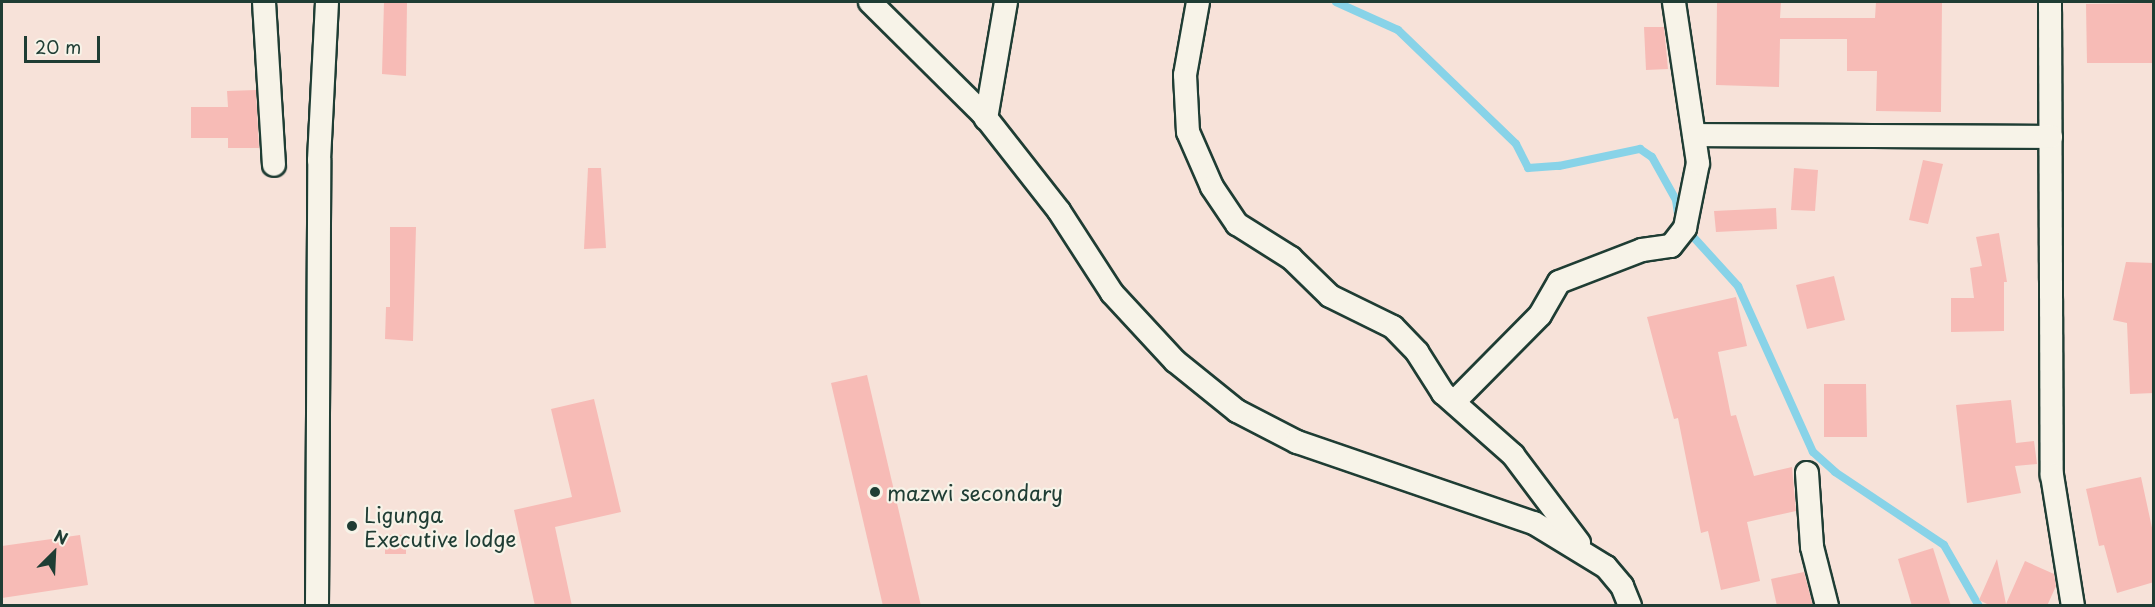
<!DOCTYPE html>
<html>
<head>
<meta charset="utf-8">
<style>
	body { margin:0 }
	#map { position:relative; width:2155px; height:607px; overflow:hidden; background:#f7e2d9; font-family:"Playpen Sans",sans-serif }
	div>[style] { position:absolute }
	.stream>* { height:8px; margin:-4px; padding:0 4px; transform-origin:4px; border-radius:4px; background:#88d3e8 }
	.building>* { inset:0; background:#f7bbb6 }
	.roads { filter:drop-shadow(2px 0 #1f3d34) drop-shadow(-2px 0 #1f3d34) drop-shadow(0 2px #1f3d34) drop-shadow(0 -2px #1f3d34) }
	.street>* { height:22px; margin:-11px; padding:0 11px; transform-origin:11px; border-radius:11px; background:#f7f3e8 }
	.dots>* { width:16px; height:16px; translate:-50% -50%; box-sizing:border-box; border:3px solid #f7f3e8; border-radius:50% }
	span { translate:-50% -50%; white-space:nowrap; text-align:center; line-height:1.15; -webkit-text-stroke:4.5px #f7f3e8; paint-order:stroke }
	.poi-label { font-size:21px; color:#1f3d34 }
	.left { translate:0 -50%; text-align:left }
	.frame { position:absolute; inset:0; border:3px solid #1f3d34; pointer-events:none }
	.north { position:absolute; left:24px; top:523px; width:60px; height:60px; -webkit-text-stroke:4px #f7f3e8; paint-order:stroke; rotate:24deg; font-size:16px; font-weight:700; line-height:24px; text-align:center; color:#1f3d34 }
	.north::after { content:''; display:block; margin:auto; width:21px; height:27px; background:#1f3d34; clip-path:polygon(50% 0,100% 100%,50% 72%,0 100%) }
	.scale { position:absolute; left:24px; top:36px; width:76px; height:27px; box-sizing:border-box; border:3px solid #1f3d34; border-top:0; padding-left:8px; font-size:18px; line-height:21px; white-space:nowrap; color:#1f3d34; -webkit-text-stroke:4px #f7f3e8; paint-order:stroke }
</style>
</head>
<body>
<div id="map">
	<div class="stream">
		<i style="left:1336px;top:2px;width:68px;rotate:24.3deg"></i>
		<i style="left:1398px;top:30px;width:164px;rotate:44deg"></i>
		<i style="left:1516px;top:144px;width:27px;rotate:63deg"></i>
		<i style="left:1528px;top:168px;width:31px;rotate:-4deg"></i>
		<i style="left:1559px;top:166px;width:83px;rotate:-11.9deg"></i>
		<i style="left:1640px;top:149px;width:14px;rotate:34deg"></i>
		<i style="left:1652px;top:157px;width:49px;rotate:60.8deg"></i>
		<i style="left:1676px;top:200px;width:21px;rotate:82deg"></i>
		<i style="left:1687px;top:230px;width:76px;rotate:47.7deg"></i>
		<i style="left:1738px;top:286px;width:182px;rotate:65.7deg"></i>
		<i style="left:1813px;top:452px;width:30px;rotate:42deg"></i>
		<i style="left:1835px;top:472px;width:131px;rotate:33.8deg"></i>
		<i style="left:1944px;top:545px;width:70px;rotate:60.2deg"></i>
	</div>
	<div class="building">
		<i style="clip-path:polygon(384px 2px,407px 3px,406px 76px,382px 74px)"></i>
		<i style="clip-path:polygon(1717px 2px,1781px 2px,1780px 18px,1875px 18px,1876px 2px,1942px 2px,1941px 112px,1876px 111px,1877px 71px,1847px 71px,1847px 39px,1780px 39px,1779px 87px,1716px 85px)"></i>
		<i style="clip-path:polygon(2154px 3px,2154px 63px,2087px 63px,2086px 4px)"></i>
		<i style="clip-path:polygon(1644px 27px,1664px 27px,1668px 69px,1646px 70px)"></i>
		<i style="clip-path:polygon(256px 90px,259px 148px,228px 148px,228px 138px,191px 138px,191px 107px,228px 107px,227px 91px)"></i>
		<i style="clip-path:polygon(1923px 160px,1943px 164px,1928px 224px,1909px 220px)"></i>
		<i style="clip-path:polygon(588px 168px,601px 168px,606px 248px,584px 249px)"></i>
		<i style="clip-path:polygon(1794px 168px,1818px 170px,1815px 211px,1791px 210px)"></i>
		<i style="clip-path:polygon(1776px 208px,1777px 229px,1716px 232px,1714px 211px)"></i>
		<i style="clip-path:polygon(390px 227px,416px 227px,413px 341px,385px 339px,386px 307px,390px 307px)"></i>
		<i style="clip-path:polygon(1999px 233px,2007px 282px,2004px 282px,2004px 331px,1951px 332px,1951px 298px,1974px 298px,1970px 268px,1982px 266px,1976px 237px)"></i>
		<i style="clip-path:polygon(2126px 262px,2154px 263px,2154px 393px,2130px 394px,2127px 323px,2113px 320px)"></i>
		<i style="clip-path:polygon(1834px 276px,1845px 320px,1807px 329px,1796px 285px)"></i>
		<i style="clip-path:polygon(1736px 297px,1747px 346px,1718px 352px,1731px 416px,1736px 415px,1754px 476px,1792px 467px,1796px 511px,1747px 522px,1760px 581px,1721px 590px,1708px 531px,1701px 533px,1678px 418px,1674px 419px,1647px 317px)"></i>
		<i style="clip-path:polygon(867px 375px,921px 606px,883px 606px,831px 383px)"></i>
		<i style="clip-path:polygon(1824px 384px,1866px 384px,1867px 437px,1824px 437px)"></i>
		<i style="clip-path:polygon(594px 399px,621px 512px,555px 527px,572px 606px,535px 606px,514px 510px,572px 497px,551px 409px)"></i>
		<i style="clip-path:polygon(2011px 400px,2016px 443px,2034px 441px,2037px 464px,2015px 466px,2021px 493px,1967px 503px,1956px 405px)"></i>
		<i style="clip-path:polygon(2141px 477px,2154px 537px,2154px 582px,2117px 593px,2104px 545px,2099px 546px,2086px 489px)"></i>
		<i style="clip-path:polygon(385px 534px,406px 535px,406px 554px,385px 554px)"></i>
		<i style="clip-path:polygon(80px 535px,88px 585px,2px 598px,2px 546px)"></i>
		<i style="clip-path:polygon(1933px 548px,1951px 606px,1912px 606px,1898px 559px)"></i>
		<i style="clip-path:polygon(1997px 559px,2006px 604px,2025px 561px,2054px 574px,2056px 586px,2047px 606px,1991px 606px,1979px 600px)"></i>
		<i style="clip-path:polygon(1804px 572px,1813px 606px,1777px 606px,1771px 579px)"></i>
	</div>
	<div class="roads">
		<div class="street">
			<i style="left:264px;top:2px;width:163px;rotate:86.5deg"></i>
			<i style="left:870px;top:2px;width:159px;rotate:44.7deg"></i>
			<i style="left:983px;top:114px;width:123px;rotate:51.9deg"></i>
			<i style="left:1059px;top:211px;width:98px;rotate:57.1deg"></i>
			<i style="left:1112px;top:293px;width:93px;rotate:47.2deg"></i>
			<i style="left:1175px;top:361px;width:80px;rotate:38.9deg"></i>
			<i style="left:1237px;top:411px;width:68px;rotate:27.3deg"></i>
			<i style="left:1297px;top:442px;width:250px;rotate:18.9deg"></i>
			<i style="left:1534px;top:523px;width:84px;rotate:31.4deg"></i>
			<i style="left:1606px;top:567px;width:25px;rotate:50deg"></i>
			<i style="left:1622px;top:586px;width:22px;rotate:68deg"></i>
			<i style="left:1198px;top:2px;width:74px;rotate:100.1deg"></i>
			<i style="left:1185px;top:75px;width:57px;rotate:87deg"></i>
			<i style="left:1188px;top:132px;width:60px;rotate:66.4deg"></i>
			<i style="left:1212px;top:187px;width:45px;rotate:56deg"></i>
			<i style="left:1237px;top:224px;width:64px;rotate:32.2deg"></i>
			<i style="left:1291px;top:258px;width:54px;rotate:44.3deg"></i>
			<i style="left:1330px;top:296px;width:70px;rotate:26.2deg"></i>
			<i style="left:1393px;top:327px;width:35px;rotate:46deg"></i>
			<i style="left:1417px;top:352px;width:49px;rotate:57.6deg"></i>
			<i style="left:1443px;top:393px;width:94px;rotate:41.5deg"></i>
			<i style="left:1513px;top:455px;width:110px;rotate:53.1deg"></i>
			<i style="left:2050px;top:2px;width:473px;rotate:89.8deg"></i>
			<i style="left:2052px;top:475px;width:133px;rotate:80.9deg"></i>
			<i style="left:986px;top:119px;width:119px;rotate:-80.3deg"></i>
			<i style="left:1694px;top:135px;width:357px;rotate:0.3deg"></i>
			<i style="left:1454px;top:402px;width:122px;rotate:-45.3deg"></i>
			<i style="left:1540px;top:315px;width:38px;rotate:-60deg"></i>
			<i style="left:1559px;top:282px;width:89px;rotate:-21.1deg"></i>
			<i style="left:1642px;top:250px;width:29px;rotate:-8deg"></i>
			<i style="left:1671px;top:246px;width:23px;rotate:-52deg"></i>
			<i style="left:1685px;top:228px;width:66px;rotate:-78.7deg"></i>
			<i style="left:1698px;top:163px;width:163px;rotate:-98.5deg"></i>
			<i style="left:1807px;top:473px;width:74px;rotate:86.1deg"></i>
			<i style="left:1812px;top:547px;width:61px;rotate:75.7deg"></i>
			<i style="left:317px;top:606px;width:446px;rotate:-89.7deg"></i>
			<i style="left:319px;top:160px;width:158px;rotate:-87.1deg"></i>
		</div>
	</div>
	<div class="dots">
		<i style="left:875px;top:492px;background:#1f3d34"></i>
		<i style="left:352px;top:526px;background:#1f3d34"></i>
	</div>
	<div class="poi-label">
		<span class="left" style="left:887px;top:492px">mazwi secondary</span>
		<span class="left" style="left:364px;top:526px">Ligunga<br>Executive lodge</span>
	</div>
	<div class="frame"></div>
	<div class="north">N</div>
	<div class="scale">20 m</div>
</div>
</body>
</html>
